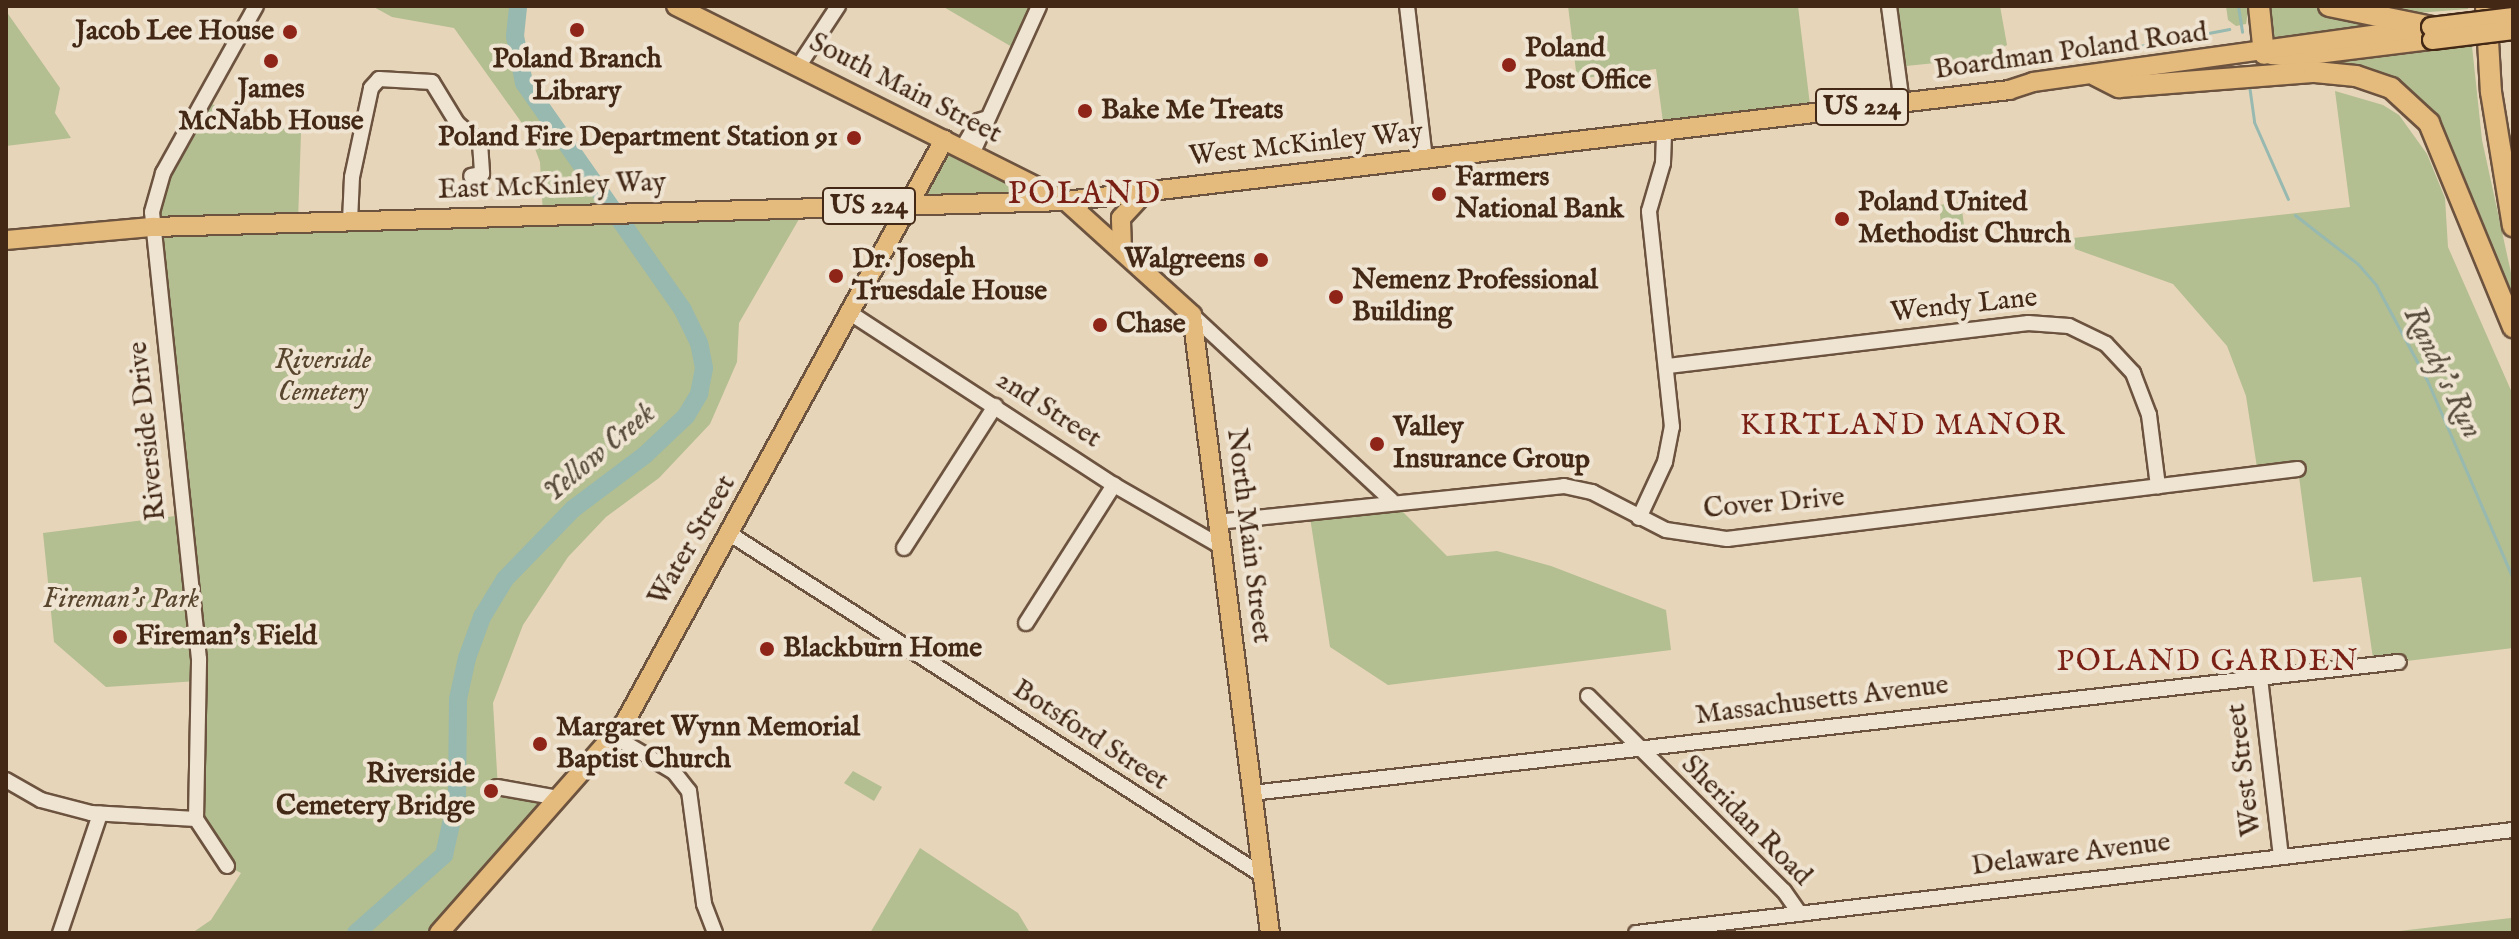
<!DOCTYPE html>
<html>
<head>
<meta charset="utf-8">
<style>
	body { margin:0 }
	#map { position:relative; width:2519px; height:939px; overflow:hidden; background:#e7d5ba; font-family:"IM FELL English",serif }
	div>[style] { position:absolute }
	.green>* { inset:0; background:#b3be91 }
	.stream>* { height:3px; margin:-1.5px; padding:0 1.5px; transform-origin:1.5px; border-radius:1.5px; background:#97b9b0 }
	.river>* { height:18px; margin:-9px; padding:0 9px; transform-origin:9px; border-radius:9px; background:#97b9b0 }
	.roads { filter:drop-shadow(2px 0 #6c533f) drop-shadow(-2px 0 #6c533f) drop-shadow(0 2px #6c533f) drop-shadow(0 -2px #6c533f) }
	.minor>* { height:14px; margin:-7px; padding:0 7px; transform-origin:7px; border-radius:7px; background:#efe4d2 }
	.major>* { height:18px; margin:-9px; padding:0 9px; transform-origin:9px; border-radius:9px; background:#e4ba7d }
	.highway>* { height:20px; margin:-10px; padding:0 10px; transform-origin:10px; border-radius:10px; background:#e4ba7d }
	.bridges { filter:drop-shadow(2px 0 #432816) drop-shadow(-2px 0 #432816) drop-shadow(0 2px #432816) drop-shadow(0 -2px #432816) }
	.major-bridge>* { height:18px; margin:-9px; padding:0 9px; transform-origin:9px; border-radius:9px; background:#e4ba7d }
	.dots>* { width:22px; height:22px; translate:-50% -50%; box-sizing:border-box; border:4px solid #efe4d2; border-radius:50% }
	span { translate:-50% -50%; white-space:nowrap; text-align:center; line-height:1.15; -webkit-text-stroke:8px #efe4d2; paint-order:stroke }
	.shield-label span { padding:2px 6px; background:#efe4d2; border:2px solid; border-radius:6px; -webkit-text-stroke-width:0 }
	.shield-label { font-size:26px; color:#432816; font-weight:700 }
	.poi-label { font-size:28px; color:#432816; font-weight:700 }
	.right { translate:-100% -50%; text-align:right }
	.left { translate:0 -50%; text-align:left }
	.street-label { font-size:28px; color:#432816 }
	.park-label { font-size:28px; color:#59462f; font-style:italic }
	.water-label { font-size:30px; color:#584c3c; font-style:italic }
	.neighbourhood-label { font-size:30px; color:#7a1f14; letter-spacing:2px }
	.quarter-label { font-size:32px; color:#7a1f14; letter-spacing:2px }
	.frame { position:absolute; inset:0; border:8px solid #432816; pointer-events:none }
</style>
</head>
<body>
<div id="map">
	<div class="green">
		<i style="clip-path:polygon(372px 6px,518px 6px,515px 36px,524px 83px,614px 213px,806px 207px,739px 323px,737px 362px,710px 424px,659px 478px,606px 517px,568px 557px,523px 625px,493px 703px,498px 789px,558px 798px,439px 933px,192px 933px,211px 920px,241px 873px,227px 866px,196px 819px,198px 681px,106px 687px,54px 642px,43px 533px,183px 515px,152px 212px,202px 101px,301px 133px,298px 222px,543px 215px,540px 162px,529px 133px,454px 28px,392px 17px)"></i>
		<i style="clip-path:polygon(942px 6px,1039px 6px,1019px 51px)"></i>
		<i style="clip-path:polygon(1568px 6px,1798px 6px,1811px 113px,1664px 130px,1656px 69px,1577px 79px)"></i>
		<i style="clip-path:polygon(1891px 6px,2000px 6px,2007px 45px,1984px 58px,1906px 66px)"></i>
		<i style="clip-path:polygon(2226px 6px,2249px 6px,2246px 24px,2236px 26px,2228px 20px)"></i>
		<i style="clip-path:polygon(2264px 6px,2314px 6px,2370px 25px,2275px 38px,2270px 36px)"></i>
		<i style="clip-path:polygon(2346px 6px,2468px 6px,2468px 9px,2404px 14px)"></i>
		<i style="clip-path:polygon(6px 11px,60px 88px,55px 113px,71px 138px,6px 146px)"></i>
		<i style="clip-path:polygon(2472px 46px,2482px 140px,2513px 282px,2513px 313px,2431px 115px,2319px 65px)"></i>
		<i style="clip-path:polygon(2335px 91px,2383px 105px,2399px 115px,2427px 154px,2445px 198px,2448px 247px,2513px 395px,2513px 648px,2374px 665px,2361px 577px,2313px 582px,2298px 469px,2258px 474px,2246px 396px,2227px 346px,2173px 284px,2075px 249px,2073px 238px,2350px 207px)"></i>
		<i style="clip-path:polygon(944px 140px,1066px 201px,910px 205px)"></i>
		<i style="clip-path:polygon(1961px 202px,1966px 241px,1943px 244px,1939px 205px)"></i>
		<i style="clip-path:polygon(1391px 500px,1447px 556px,1497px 551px,1551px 566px,1666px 610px,1671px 650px,1388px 685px,1330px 647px,1309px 511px)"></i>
		<i style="clip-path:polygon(853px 771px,882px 787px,874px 801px,844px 783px)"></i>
		<i style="clip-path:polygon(920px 848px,1018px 913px,1030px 933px,870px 933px)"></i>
		<i style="clip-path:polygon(2511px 918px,2513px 933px,2382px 933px)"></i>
	</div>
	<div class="stream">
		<i style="left:2238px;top:6px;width:26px;rotate:81deg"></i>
		<i style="left:2135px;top:47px;width:96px;rotate:-10.8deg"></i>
		<i style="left:2249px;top:85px;width:37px;rotate:82deg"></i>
		<i style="left:2254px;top:122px;width:84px;rotate:66.2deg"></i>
		<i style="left:2295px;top:215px;width:80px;rotate:37.9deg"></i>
		<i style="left:2358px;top:264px;width:28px;rotate:49deg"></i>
		<i style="left:2376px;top:285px;width:108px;rotate:61.8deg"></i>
		<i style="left:2427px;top:380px;width:217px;rotate:66.6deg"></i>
	</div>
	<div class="river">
		<i style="left:356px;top:933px;width:118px;rotate:-41.6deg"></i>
		<i style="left:444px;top:855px;width:58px;rotate:-77.2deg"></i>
		<i style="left:457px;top:798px;width:99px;rotate:-89.4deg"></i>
		<i style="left:458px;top:699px;width:42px;rotate:-77.6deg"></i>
		<i style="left:467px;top:658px;width:44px;rotate:-69.9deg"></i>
		<i style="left:482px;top:617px;width:44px;rotate:-58.8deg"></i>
		<i style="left:505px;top:579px;width:98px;rotate:-45.8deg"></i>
		<i style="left:573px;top:509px;width:90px;rotate:-36.9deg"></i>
		<i style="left:645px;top:455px;width:57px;rotate:-43.6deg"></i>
		<i style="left:686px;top:416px;width:26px;rotate:-59deg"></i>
		<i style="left:699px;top:394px;width:26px;rotate:-79deg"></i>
		<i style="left:704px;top:368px;width:25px;rotate:-101deg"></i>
		<i style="left:699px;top:343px;width:37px;rotate:-116deg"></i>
		<i style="left:683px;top:310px;width:277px;rotate:-125deg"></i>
		<i style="left:524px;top:83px;width:48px;rotate:-100.8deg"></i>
		<i style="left:515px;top:36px;width:30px;rotate:-84deg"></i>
	</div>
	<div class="roads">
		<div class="minor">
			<i style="left:1407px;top:6px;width:155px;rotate:83.3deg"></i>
			<i style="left:1889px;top:6px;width:98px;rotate:82.4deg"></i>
			<i style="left:798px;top:67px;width:73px;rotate:-56.7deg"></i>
			<i style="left:962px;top:149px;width:32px;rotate:-60deg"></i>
			<i style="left:978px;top:121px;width:7px;rotate:-16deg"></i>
			<i style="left:972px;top:154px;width:162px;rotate:-65.6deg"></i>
			<i style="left:350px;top:221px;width:44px;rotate:-87.4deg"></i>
			<i style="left:352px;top:177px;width:91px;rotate:-77.9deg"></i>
			<i style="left:371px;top:88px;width:12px;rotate:-48deg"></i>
			<i style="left:379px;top:79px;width:53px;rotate:3.2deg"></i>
			<i style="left:432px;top:82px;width:48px;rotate:58.6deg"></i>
			<i style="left:457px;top:123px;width:30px;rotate:41deg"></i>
			<i style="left:480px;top:143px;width:31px;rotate:86deg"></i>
			<i style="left:482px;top:174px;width:11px;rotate:170deg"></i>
			<i style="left:850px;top:313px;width:315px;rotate:33.1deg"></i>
			<i style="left:1114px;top:485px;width:122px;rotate:29.9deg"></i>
			<i style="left:1192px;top:315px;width:272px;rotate:42.9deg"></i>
			<i style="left:1668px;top:366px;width:363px;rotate:-6.8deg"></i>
			<i style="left:2028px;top:323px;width:41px;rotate:4.2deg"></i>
			<i style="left:2069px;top:326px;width:41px;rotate:25.9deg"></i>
			<i style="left:2106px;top:344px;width:40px;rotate:47deg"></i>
			<i style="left:2133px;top:373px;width:45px;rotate:69.1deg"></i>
			<i style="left:2149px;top:415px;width:72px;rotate:82.8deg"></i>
			<i style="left:1639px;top:518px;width:62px;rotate:-65.1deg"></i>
			<i style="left:1665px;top:462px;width:36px;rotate:-79deg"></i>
			<i style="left:1672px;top:427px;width:217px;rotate:-96.1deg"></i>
			<i style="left:1649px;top:211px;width:50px;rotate:-73.7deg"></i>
			<i style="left:1663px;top:163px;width:33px;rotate:-88deg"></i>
			<i style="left:1217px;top:522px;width:349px;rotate:-5.9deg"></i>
			<i style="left:1564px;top:486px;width:29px;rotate:12deg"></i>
			<i style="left:1592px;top:492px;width:83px;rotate:27.2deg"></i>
			<i style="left:1666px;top:530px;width:62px;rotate:8.4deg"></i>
			<i style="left:1727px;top:539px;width:575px;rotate:-6.99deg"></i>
			<i style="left:730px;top:534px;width:632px;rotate:32.66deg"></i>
			<i style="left:904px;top:548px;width:169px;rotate:-57.3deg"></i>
			<i style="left:1026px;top:623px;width:164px;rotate:-57.5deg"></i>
			<i style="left:2260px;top:678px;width:180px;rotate:83.3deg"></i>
			<i style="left:1588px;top:696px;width:276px;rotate:44.9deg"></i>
			<i style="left:1784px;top:891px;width:28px;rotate:55deg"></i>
			<i style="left:615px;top:737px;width:69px;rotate:30.7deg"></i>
			<i style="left:674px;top:772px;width:24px;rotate:52deg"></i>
			<i style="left:689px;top:791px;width:114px;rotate:82.4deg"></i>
			<i style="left:704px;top:904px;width:31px;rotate:69deg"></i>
			<i style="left:6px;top:780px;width:40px;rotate:29.7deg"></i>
			<i style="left:41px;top:800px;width:52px;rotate:14.6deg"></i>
			<i style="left:91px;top:813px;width:105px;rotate:3.3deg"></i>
			<i style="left:497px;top:787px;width:62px;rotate:10.2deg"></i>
			<i style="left:1252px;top:793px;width:1154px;rotate:-6.52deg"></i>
			<i style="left:227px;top:866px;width:56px;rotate:-123.4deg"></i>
			<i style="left:196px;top:819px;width:160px;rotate:-88.9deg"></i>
			<i style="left:199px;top:659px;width:449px;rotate:-96deg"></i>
			<i style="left:152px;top:212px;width:41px;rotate:-74.2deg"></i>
			<i style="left:163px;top:173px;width:191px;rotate:-60.9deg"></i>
			<i style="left:60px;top:933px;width:126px;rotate:-71.4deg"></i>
			<i style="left:1636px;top:933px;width:883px;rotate:-6.7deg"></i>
		</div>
		<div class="major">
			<i style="left:676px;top:6px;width:436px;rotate:26.6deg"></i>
			<i style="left:1066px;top:201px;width:170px;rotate:42.1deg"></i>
			<i style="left:1192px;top:315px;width:623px;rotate:82.81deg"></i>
			<i style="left:2271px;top:55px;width:22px;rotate:5deg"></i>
			<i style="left:2293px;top:57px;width:140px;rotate:-7deg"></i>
			<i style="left:6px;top:240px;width:148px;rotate:-5.1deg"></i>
			<i style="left:153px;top:227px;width:913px;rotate:-1.63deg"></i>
			<i style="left:1066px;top:201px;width:950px;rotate:-6.71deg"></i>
			<i style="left:2009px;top:90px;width:25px;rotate:-18deg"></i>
			<i style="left:2033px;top:82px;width:395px;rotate:-7.9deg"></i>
			<i style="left:1122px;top:249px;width:31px;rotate:-92deg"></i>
			<i style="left:1121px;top:218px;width:35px;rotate:-47deg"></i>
			<i style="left:439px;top:933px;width:281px;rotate:-48.6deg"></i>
			<i style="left:625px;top:722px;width:664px;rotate:-61.27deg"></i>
		</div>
		<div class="highway">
			<i style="left:2259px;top:6px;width:48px;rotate:84.1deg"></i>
			<i style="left:2329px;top:6px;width:104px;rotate:11.6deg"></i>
			<i style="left:2486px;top:6px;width:86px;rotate:86.7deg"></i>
			<i style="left:2491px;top:92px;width:136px;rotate:80.7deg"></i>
			<i style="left:2095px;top:75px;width:27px;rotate:27deg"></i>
			<i style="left:2119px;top:87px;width:197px;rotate:-4.4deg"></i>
			<i style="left:2315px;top:72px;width:41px;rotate:5.6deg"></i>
			<i style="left:2356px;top:76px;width:37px;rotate:19deg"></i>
			<i style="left:2391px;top:88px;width:52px;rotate:42.6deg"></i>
			<i style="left:2429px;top:123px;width:221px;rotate:67.6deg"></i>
		</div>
	</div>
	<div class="bridges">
		<div class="major-bridge">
			<i style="left:2431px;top:27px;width:83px;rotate:-7deg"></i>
			<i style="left:2432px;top:40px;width:82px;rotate:-7deg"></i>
		</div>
	</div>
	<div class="dots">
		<i style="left:577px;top:30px;background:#8f2418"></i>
		<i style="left:290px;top:32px;background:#8f2418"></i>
		<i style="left:271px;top:61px;background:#8f2418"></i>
		<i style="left:1509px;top:65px;background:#8f2418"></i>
		<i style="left:1085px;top:111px;background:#8f2418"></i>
		<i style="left:854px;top:138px;background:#8f2418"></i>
		<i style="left:1439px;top:194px;background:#8f2418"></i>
		<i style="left:1842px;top:219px;background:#8f2418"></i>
		<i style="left:1261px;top:260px;background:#8f2418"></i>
		<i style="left:836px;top:276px;background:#8f2418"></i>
		<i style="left:1336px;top:297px;background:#8f2418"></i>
		<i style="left:1100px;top:325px;background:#8f2418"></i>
		<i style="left:1377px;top:444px;background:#8f2418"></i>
		<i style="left:120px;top:637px;background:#8f2418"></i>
		<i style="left:767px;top:649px;background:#8f2418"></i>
		<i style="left:540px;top:744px;background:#8f2418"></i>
		<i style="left:491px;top:791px;background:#8f2418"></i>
	</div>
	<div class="shield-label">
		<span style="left:1862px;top:107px">US 224</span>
		<span style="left:869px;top:206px">US 224</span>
	</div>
	<div class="poi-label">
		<span class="right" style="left:274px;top:32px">Jacob Lee House</span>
		<span class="left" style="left:1525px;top:65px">Poland<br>Post Office</span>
		<span style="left:577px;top:76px">Poland Branch<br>Library</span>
		<span style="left:271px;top:106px">James<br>McNabb House</span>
		<span class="left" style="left:1101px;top:111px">Bake Me Treats</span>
		<span class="right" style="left:838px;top:138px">Poland Fire Department Station 91</span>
		<span class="left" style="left:1455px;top:194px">Farmers<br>National Bank</span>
		<span class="left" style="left:1858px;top:219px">Poland United<br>Methodist Church</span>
		<span class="left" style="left:852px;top:276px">Dr. Joseph<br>Truesdale House</span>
		<span class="right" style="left:1245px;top:260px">Walgreens</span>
		<span class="left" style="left:1352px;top:297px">Nemenz Professional<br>Building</span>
		<span class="left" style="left:1116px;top:325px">Chase</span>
		<span class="left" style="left:1393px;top:444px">Valley<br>Insurance Group</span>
		<span class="left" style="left:136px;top:637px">Fireman's Field</span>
		<span class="left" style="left:783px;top:649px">Blackburn Home</span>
		<span class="left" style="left:556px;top:744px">Margaret Wynn Memorial<br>Baptist Church</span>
		<span class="right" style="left:475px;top:791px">Riverside<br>Cemetery Bridge</span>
	</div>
	<div class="street-label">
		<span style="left:2071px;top:52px;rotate:-8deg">Boardman Poland Road</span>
		<span style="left:905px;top:89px;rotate:27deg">South Main Street</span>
		<span style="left:1306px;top:145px;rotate:-6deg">West McKinley Way</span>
		<span style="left:552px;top:187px;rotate:-2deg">East McKinley Way</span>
		<span style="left:1964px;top:306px;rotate:-6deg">Wendy Lane</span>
		<span style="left:1048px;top:410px;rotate:33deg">2nd Street</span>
		<span style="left:148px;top:431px;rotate:-96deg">Riverside Drive</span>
		<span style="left:1774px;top:504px;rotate:-5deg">Cover Drive</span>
		<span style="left:1248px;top:536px;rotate:83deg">North Main Street</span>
		<span style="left:693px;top:541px;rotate:-60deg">Water Street</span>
		<span style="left:1822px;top:701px;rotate:-7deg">Massachusetts Avenue</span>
		<span style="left:1090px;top:736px;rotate:33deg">Botsford Street</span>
		<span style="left:2245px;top:770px;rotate:-97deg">West Street</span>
		<span style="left:1746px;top:821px;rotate:45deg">Sheridan Road</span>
		<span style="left:2071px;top:855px;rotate:-7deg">Delaware Avenue</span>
	</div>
	<div class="park-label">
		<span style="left:323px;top:377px">Riverside<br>Cemetery</span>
		<span style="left:121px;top:600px">Fireman's Park</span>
	</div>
	<div class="water-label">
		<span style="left:2442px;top:373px;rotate:64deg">Randy's Run</span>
		<span style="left:600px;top:453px;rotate:-40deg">Yellow Creek</span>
	</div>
	<div class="neighbourhood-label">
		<span style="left:1903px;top:426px">KIRTLAND MANOR</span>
		<span style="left:2208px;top:662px">POLAND GARDEN</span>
	</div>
	<div class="quarter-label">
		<span style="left:1085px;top:195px">POLAND</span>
	</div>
	<div class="frame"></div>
</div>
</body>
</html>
